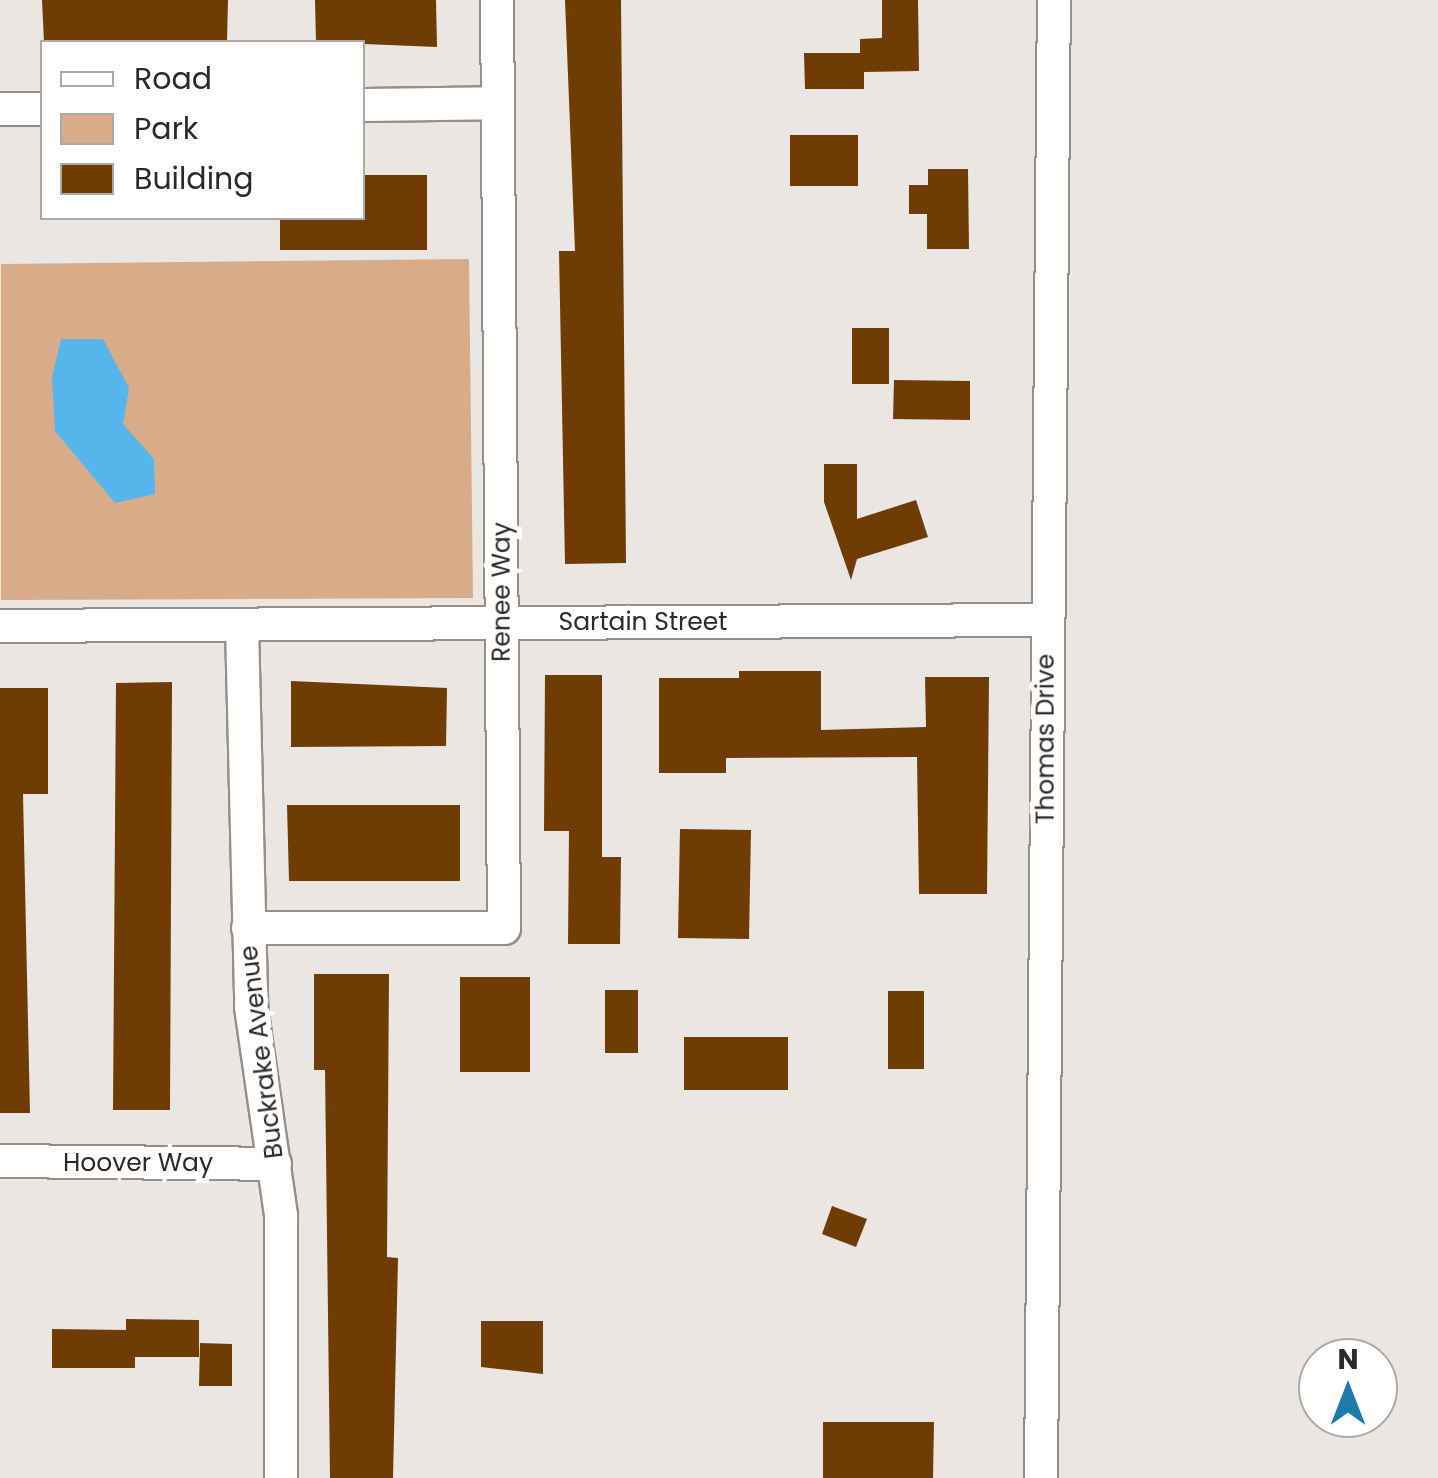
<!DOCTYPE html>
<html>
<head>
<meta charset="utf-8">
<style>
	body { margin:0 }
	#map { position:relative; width:1438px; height:1478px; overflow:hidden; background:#e9e6e4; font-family:Poppins,sans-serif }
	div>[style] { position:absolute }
	.green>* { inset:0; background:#d8ac88 }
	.water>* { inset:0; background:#54b6ea }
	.building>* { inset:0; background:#6f3c03 }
	.roads { filter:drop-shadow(2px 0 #928f8d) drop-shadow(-2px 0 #928f8d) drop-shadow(0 2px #928f8d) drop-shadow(0 -2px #928f8d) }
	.street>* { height:32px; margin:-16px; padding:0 16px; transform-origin:16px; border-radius:16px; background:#fff }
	span { translate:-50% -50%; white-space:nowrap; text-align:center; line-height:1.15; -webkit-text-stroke:10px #fff; paint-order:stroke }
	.street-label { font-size:25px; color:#2b2a29 }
	.legend { position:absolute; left:40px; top:40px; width:325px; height:180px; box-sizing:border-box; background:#fff; border:2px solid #aaaaa9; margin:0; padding:12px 18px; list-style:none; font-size:30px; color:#2b2a29 }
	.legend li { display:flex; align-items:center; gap:20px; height:50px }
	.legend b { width:50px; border:2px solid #aaaaa9 }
	.north { position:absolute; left:1298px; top:1338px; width:100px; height:100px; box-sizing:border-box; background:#fff; border:2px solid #aaaaa9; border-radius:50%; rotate:0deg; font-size:28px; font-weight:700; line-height:40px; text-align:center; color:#2b2a29 }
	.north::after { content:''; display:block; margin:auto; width:35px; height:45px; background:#1c7ba8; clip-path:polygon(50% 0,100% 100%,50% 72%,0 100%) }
</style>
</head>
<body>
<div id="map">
	<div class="green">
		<i style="clip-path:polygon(469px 259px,473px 598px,1px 600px,1px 264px)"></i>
	</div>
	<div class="water">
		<i style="clip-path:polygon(61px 339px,103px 339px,129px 388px,123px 424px,154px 459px,155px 494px,115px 503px,55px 431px,52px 378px)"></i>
	</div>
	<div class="building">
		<i style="clip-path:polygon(42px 0,228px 0,227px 42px,44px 42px)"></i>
		<i style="clip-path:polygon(315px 0,436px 0,437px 47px,316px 42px)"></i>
		<i style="clip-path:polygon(565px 0,621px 0,626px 563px,565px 564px,559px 251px,575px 251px)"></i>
		<i style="clip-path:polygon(882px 0,918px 0,919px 71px,864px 72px,864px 89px,805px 89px,804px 53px,860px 53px,860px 39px,882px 38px)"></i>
		<i style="clip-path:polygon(790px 135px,858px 135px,858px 186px,790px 186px)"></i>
		<i style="clip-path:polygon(928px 169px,968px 169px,969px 249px,927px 249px,927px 214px,909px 214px,909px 185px,928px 185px)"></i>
		<i style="clip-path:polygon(362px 175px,427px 175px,427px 250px,280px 250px,280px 218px,362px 218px)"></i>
		<i style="clip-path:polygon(852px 328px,889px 328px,889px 384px,852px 384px)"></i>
		<i style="clip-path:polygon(894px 380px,970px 381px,970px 420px,893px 419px)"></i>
		<i style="clip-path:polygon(824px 464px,857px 464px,857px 519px,916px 500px,928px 537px,857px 559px,851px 580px,824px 502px)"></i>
		<i style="clip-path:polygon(739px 671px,821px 671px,821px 730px,926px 727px,925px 677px,989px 677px,987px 894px,919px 894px,917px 757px,726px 758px,726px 773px,659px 773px,659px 678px,739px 678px)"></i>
		<i style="clip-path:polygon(545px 675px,602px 675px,602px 857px,621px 857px,620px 944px,568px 944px,569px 831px,544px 831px)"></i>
		<i style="clip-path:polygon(291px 681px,447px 688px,446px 746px,291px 747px)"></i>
		<i style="clip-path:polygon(172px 682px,170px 1110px,113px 1110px,116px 683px)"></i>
		<i style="clip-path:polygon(0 688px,48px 688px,48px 794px,23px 794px,30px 1113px,0 1113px)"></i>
		<i style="clip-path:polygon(287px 805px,460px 805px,460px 881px,289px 881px)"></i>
		<i style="clip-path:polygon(680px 829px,751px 830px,749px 939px,678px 938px)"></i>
		<i style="clip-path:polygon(314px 974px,389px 974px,387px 1257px,398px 1258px,393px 1478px,330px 1478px,325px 1070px,314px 1070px)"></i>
		<i style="clip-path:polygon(460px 977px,530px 977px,530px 1072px,460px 1072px)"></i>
		<i style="clip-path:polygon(605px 990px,638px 990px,638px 1053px,605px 1053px)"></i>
		<i style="clip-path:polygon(888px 991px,924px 991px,924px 1069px,888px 1069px)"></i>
		<i style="clip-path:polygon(684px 1037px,788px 1037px,788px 1090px,684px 1090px)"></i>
		<i style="clip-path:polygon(832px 1206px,867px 1219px,856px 1247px,822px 1234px)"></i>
		<i style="clip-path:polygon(126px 1319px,199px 1320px,199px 1357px,135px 1357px,135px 1368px,52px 1368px,52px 1329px,126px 1330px)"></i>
		<i style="clip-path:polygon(481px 1321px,543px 1321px,543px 1374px,481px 1367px)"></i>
		<i style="clip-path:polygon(200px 1343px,232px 1344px,232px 1386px,199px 1386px)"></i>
		<i style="clip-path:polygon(823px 1422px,934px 1422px,933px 1478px,823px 1478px)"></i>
	</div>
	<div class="roads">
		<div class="street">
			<i style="left:362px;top:105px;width:135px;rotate:-0.8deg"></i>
			<i style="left:0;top:109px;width:42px"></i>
			<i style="left:0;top:626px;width:1047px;rotate:-0.33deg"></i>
			<i style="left:242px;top:626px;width:381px;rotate:88.6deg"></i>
			<i style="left:251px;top:1007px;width:211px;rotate:81.8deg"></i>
			<i style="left:281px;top:1216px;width:262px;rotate:90deg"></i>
			<i style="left:248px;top:928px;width:256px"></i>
			<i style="left:504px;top:928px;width:928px;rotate:-90.43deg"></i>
			<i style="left:0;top:1161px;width:275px;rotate:0.6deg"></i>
			<i style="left:1041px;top:1478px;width:1478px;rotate:-89.5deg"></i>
		</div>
	</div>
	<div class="street-label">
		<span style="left:502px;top:592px;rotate:-90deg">Renee Way</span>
		<span style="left:643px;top:622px">Sartain Street</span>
		<span style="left:1046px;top:739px;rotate:-90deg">Thomas Drive</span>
		<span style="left:262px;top:1052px;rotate:-97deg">Buckrake Avenue</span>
		<span style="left:138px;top:1163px">Hoover Way</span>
	</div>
	<ul class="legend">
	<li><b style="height:12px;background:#fff"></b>Road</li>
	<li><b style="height:28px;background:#d8ac88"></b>Park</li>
	<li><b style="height:28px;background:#6f3c03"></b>Building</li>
	</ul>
	<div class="north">N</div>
</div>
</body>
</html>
